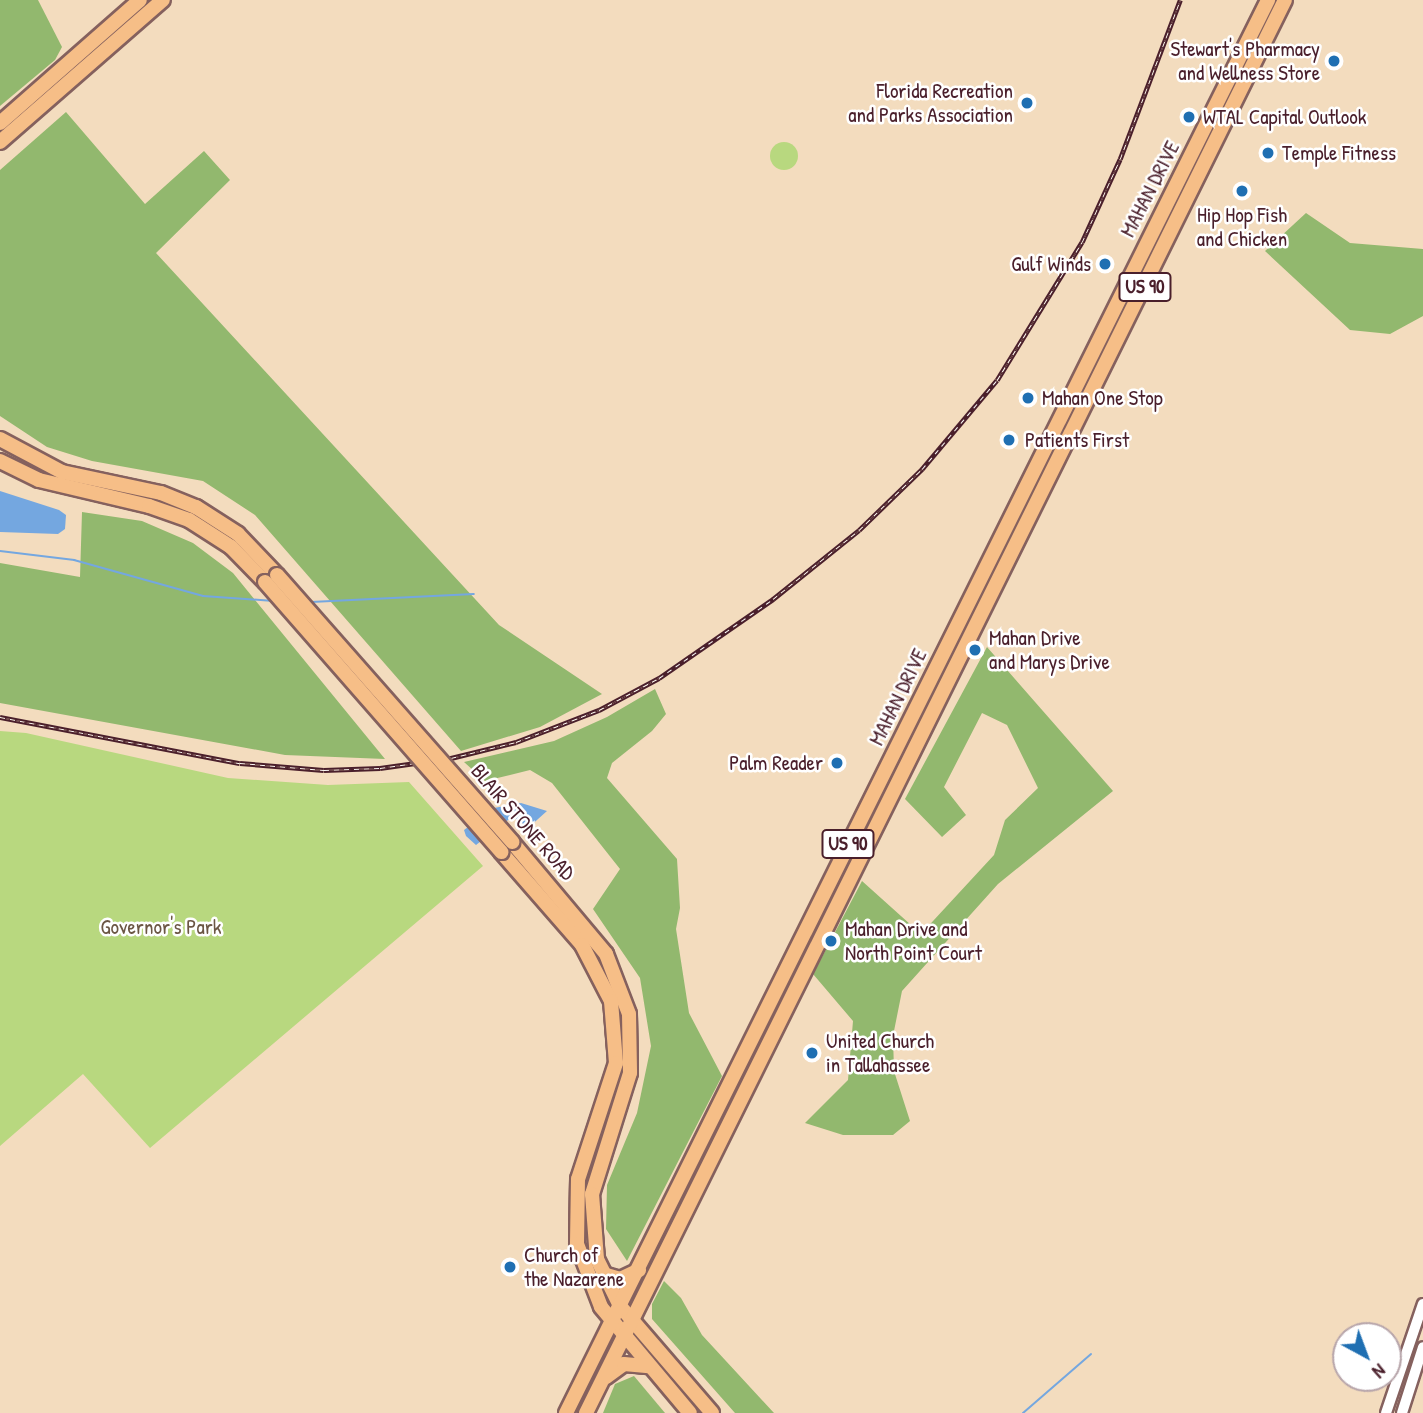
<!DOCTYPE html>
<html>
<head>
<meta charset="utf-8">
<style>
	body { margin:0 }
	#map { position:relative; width:1423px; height:1413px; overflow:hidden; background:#f3dcbe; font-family:"Patrick Hand",sans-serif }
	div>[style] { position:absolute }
	.green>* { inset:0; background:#b8d87f }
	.round { border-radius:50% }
	.forest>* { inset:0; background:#92b86e }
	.water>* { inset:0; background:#74a7e0 }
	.stream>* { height:2px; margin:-1px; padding:0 1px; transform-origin:1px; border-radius:1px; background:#74a7e0 }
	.roads { filter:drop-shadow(2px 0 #85615e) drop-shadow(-2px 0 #85615e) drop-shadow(0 2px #85615e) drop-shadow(0 -2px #85615e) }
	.minor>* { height:10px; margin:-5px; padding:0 5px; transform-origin:5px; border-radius:5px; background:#fff }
	.major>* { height:14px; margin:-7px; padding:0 7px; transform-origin:7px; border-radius:7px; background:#f6be87 }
	.rail>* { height:4.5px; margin-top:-2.25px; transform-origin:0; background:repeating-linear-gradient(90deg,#fff 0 5px,#4a1f2b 0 10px); box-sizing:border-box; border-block:2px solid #4a1f2b }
	.bridges { filter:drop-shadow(2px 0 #85615e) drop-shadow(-2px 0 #85615e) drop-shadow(0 2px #85615e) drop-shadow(0 -2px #85615e) }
	.major-bridge>* { height:14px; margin:-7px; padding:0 7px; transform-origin:7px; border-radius:7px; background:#f6be87 }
	.dots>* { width:19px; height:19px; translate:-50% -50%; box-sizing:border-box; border:4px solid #fff; border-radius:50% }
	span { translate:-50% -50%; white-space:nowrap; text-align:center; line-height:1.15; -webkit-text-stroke:5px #fff; paint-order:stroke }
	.shield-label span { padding:2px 5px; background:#fff; border:2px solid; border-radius:5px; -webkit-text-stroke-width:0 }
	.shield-label { font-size:19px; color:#4a1f2b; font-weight:700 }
	.poi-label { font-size:21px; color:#4a1f2b }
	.right { translate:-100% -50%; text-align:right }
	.left { translate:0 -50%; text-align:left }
	.street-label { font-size:21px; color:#4a1f2b }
	.park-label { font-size:21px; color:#6b5644 }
	.north { position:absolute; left:1332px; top:1322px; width:70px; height:70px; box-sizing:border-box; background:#fff; border:2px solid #b7a5aa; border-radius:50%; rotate:139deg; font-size:19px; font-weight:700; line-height:28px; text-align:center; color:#4a1f2b }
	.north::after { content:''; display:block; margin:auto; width:24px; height:32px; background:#1f6fb2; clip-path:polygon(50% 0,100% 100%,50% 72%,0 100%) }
</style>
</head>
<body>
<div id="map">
	<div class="green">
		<i class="round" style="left:770px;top:142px;width:28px;height:28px"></i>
		<i style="clip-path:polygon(0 731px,26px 733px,228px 778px,328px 785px,409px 782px,483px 866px,150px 1148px,83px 1074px,0 1146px)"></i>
	</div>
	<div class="forest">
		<i style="clip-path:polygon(0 0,38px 0,62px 47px,55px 60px,0 106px)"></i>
		<i style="clip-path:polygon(66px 112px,145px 204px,204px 151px,230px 180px,156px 253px,499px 625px,602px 694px,540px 727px,461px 751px,255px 515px,203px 481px,92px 461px,47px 447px,0 416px,0 170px)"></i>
		<i style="clip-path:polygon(1306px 213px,1350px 243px,1423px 249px,1423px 316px,1390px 334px,1350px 330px,1265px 251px)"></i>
		<i style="clip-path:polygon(82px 512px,142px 521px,193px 543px,233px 573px,385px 759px,285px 755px,0 703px,0 563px,80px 577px)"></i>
		<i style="clip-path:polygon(987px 647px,1113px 791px,998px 884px,902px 991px,893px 1036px,894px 1071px,910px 1121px,893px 1135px,843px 1135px,805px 1123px,848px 1080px,853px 1021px,813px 974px,862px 881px,921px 934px,994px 855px,1005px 820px,1038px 788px,1007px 725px,982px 713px,944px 787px,966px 815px,942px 837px,905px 799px)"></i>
		<i style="clip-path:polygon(655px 689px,666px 714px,652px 731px,612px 763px,607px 778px,677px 859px,680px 908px,676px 929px,689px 1013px,722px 1076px,627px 1261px,606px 1229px,607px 1185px,637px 1113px,651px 1046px,640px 978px,593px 909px,620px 869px,552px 783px,530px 770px,485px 781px,464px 762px,554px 741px,607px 717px)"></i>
		<i style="clip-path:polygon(664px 1281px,681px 1298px,702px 1335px,774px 1413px,735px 1413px,652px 1319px,652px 1304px)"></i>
		<i style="clip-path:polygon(634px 1376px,665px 1413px,603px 1413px,615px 1384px)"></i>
	</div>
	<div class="water">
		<i style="clip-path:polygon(0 491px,59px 510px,66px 515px,65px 529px,58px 534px,0 532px)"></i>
		<i style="clip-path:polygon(521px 803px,547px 811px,528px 828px,517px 819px,508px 820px,476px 845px,466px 836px,464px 830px,494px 808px)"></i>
	</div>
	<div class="stream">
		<i style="left:0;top:551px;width:75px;rotate:6.9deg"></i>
		<i style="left:74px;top:560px;width:134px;rotate:15.6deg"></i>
		<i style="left:203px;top:596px;width:71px;rotate:4deg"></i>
		<i style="left:311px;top:602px;width:163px;rotate:-2.8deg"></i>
		<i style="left:1023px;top:1413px;width:90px;rotate:-40.9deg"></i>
	</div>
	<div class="roads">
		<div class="minor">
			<i style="left:1386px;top:1413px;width:115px;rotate:-71.3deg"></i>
			<i style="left:1402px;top:1413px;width:69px;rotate:-72.3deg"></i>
		</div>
		<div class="major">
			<i style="left:0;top:123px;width:186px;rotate:-41.3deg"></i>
			<i style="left:0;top:142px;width:216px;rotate:-41.1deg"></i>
			<i style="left:0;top:439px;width:70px;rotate:28deg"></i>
			<i style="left:62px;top:472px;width:101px;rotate:12deg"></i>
			<i style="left:161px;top:493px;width:38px;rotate:22deg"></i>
			<i style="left:196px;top:507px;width:50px;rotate:32.7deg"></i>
			<i style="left:238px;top:534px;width:57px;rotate:46.4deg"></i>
			<i style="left:0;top:461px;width:43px;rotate:26deg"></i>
			<i style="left:39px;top:480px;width:113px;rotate:13.3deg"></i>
			<i style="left:149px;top:506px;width:42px;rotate:19.3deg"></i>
			<i style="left:189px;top:520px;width:50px;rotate:32.7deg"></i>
			<i style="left:231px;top:547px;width:49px;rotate:45.8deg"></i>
			<i style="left:512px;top:842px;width:146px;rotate:50deg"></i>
			<i style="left:606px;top:954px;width:64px;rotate:69deg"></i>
			<i style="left:629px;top:1014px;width:59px;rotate:89deg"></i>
			<i style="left:630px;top:1073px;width:127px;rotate:107.4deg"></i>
			<i style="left:592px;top:1194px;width:65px;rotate:85.6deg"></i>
			<i style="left:597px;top:1259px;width:52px;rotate:63.9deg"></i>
			<i style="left:620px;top:1306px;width:141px;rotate:49.3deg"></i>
			<i style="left:501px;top:852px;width:123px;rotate:48.9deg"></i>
			<i style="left:582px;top:945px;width:63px;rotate:62.6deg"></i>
			<i style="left:611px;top:1001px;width:62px;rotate:85.4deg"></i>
			<i style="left:616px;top:1063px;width:122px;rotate:108.1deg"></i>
			<i style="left:578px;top:1179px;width:65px;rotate:90.9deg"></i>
			<i style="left:577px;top:1244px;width:67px;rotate:69.1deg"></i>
			<i style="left:601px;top:1307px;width:138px;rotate:50deg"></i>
			<i style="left:603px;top:1274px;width:18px;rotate:16deg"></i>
			<i style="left:620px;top:1279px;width:21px;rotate:-25deg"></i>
			<i style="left:606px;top:1377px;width:22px;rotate:-36deg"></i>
			<i style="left:624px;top:1364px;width:25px;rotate:5deg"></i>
			<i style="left:566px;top:1413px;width:1578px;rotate:-63.58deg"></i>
			<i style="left:586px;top:1413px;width:1576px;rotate:-63.68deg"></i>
		</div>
	</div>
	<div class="rail">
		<i style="left:0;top:717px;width:244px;rotate:10.9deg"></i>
		<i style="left:240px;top:763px;width:84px;rotate:4.8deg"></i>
		<i style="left:324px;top:770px;width:56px;rotate:-2deg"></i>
		<i style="left:380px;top:768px;width:72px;rotate:-8deg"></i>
		<i style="left:451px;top:758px;width:67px;rotate:-13.8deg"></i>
		<i style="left:516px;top:742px;width:89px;rotate:-21.1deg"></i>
		<i style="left:599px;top:710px;width:68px;rotate:-28.1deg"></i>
		<i style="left:659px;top:678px;width:139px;rotate:-34.7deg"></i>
		<i style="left:773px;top:599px;width:110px;rotate:-38.7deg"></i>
		<i style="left:859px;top:530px;width:88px;rotate:-44.1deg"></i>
		<i style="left:922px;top:469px;width:116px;rotate:-49.9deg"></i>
		<i style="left:997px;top:380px;width:162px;rotate:-58.4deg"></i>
		<i style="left:1082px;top:242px;width:91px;rotate:-65.4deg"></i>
		<i style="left:1120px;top:159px;width:170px;rotate:-69.3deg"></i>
	</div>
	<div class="bridges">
		<div class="major-bridge">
			<i style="left:277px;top:575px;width:356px;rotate:48.6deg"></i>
			<i style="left:265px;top:582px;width:359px;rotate:48.8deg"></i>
		</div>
	</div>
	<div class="dots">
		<i style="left:1334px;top:61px;background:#1f6fb2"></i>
		<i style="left:1027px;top:103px;background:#1f6fb2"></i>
		<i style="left:1189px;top:117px;background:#1f6fb2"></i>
		<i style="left:1268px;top:153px;background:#1f6fb2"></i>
		<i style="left:1242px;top:191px;background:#1f6fb2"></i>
		<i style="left:1105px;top:264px;background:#1f6fb2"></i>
		<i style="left:1028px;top:398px;background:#1f6fb2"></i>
		<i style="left:1009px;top:440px;background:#1f6fb2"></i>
		<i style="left:975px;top:650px;background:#1f6fb2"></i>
		<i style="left:837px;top:763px;background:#1f6fb2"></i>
		<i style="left:831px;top:941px;background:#1f6fb2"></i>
		<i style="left:812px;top:1053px;background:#1f6fb2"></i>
		<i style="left:510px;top:1267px;background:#1f6fb2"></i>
	</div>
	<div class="shield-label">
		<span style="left:1145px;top:287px">US 90</span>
		<span style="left:848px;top:844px">US 90</span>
	</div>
	<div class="poi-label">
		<span class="right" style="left:1320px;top:61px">Stewart's Pharmacy<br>and Wellness Store</span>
		<span class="right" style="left:1013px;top:103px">Florida Recreation<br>and Parks Association</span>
		<span class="left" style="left:1203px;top:117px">WTAL Capital Outlook</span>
		<span class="left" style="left:1282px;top:153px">Temple Fitness</span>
		<span style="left:1242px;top:227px">Hip Hop Fish<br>and Chicken</span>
		<span class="right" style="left:1091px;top:264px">Gulf Winds</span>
		<span class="left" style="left:1042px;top:398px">Mahan One Stop</span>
		<span class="left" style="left:1025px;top:440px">Patients First</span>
		<span class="left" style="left:989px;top:650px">Mahan Drive<br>and Marys Drive</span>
		<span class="right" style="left:823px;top:763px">Palm Reader</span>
		<span class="left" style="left:845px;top:941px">Mahan Drive and<br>North Point Court</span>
		<span class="left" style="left:826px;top:1053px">United Church<br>in Tallahassee</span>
		<span class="left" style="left:524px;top:1267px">Church of<br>the Nazarene</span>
	</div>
	<div class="street-label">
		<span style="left:1150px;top:189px;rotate:-63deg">MAHAN DRIVE</span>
		<span style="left:898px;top:697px;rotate:-64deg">MAHAN DRIVE</span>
		<span style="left:523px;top:822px;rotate:49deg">BLAIR STONE ROAD</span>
	</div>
	<div class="park-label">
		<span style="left:161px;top:927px">Governor's Park</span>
	</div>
	<div class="north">N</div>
</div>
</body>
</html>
